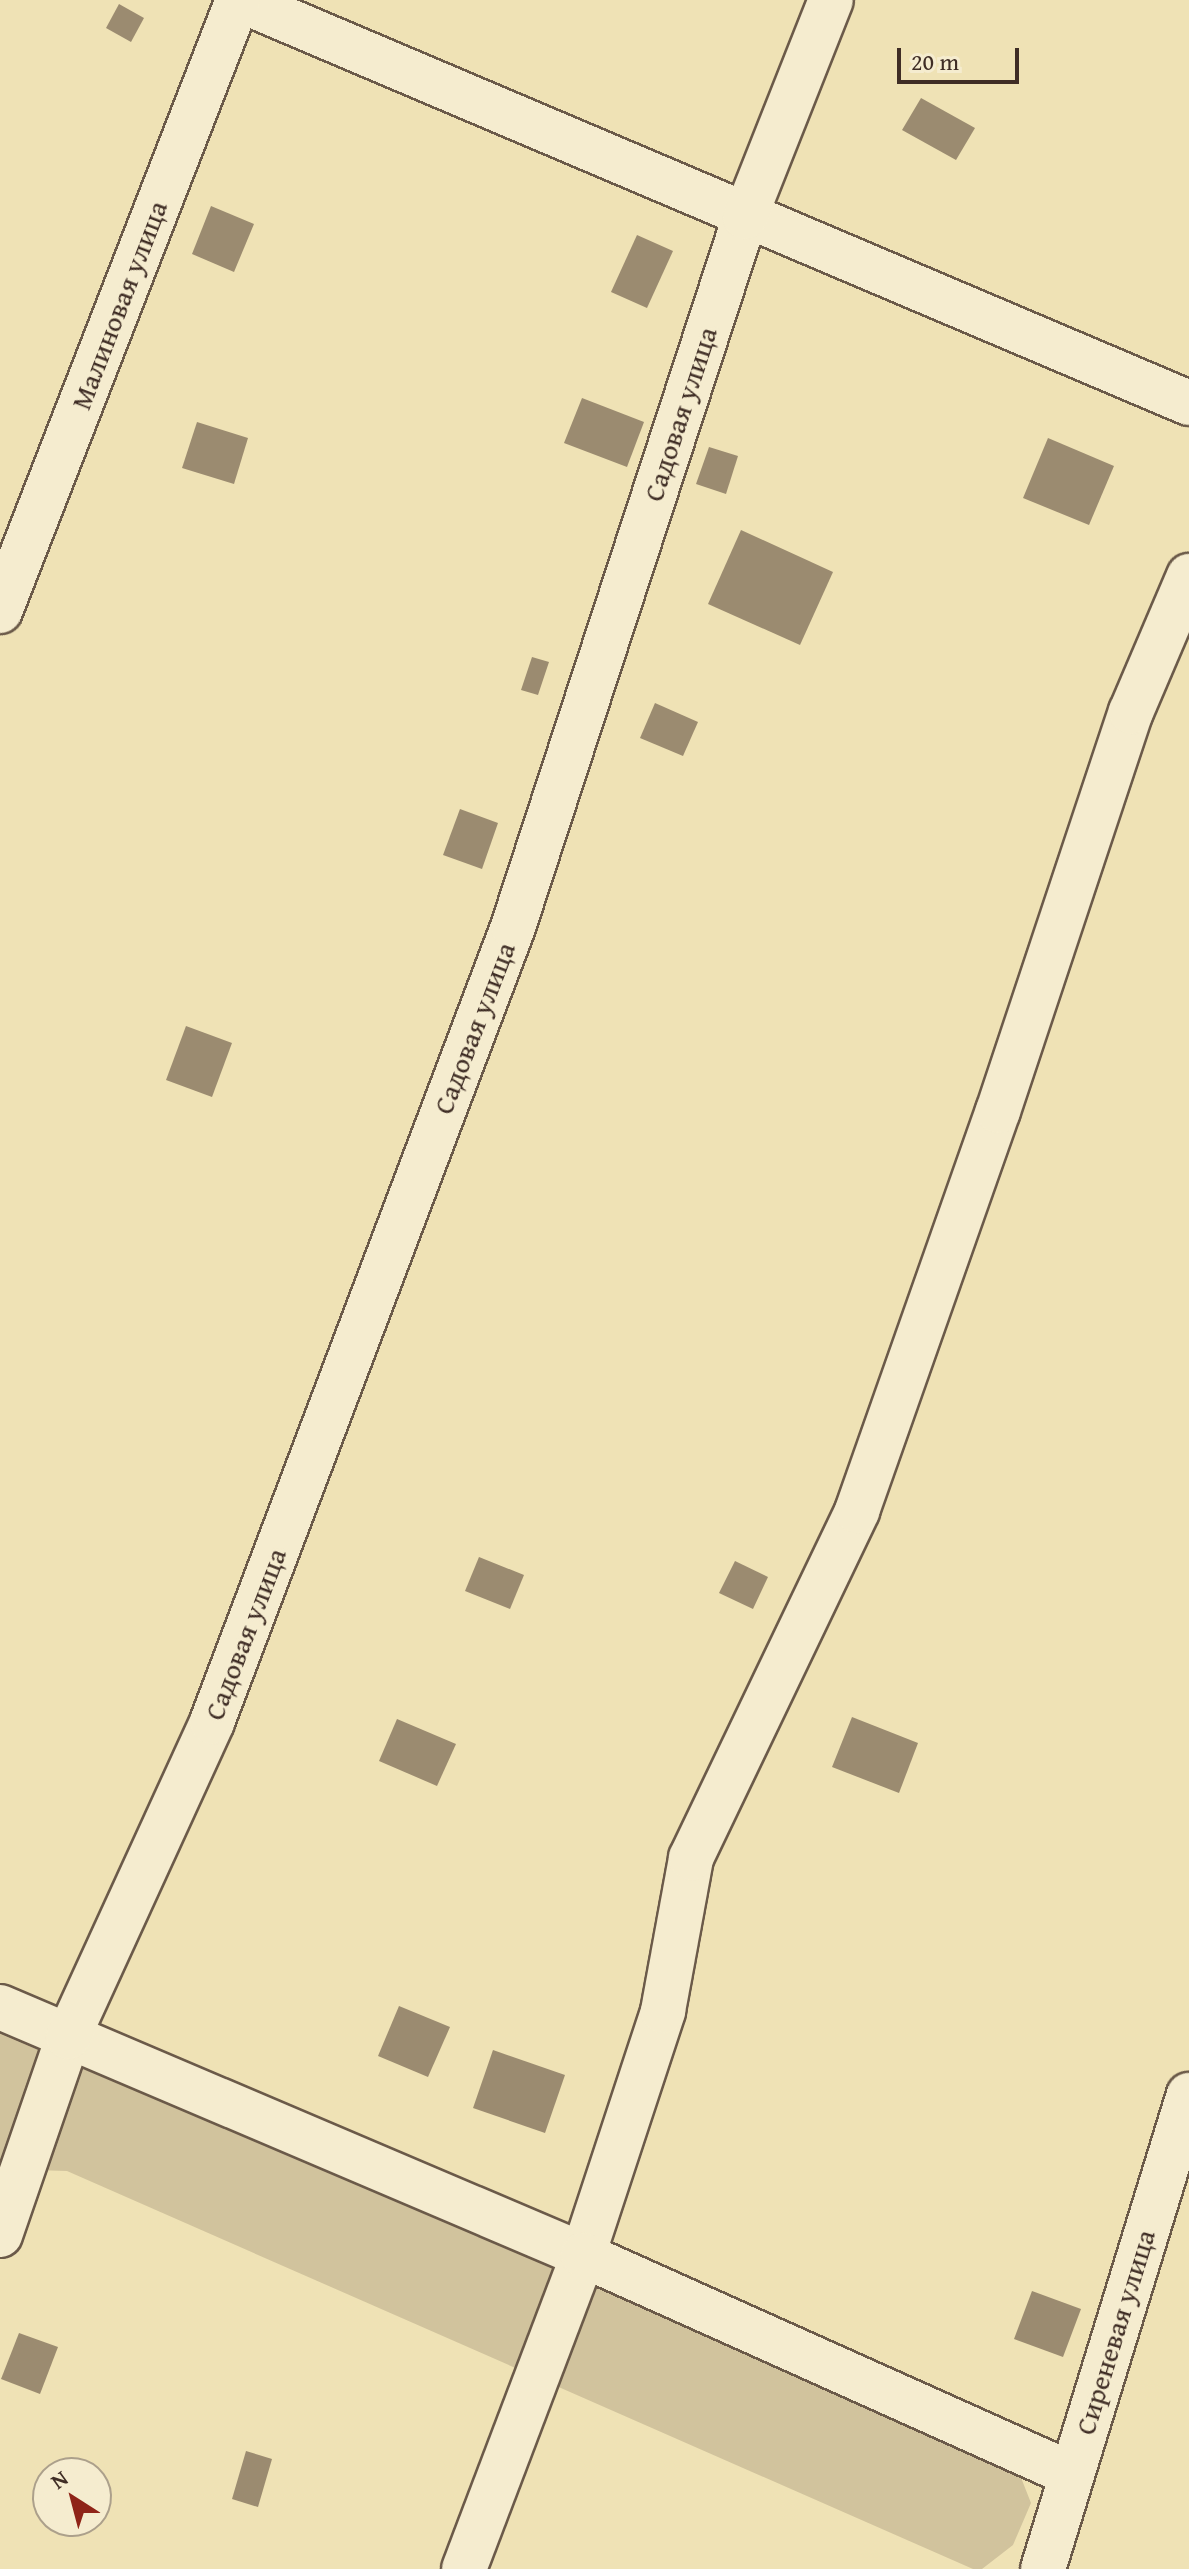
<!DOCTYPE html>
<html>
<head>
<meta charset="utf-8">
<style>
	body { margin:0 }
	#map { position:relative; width:1189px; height:2569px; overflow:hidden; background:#efe2b5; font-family:"Gentium Book Plus",serif }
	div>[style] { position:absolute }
	.green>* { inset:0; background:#d1c39d }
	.building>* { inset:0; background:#9b8b70 }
	.roads { filter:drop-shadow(2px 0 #6b5a49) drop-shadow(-2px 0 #6b5a49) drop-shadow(0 2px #6b5a49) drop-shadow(0 -2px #6b5a49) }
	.minor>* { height:44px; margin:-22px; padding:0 22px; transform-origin:22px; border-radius:22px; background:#f5eccf }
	span { translate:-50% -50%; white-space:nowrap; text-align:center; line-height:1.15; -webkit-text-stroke:6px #f5eccf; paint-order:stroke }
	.street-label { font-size:28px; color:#3f2d25 }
	.north { position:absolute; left:32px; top:2457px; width:80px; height:80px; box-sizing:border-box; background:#f5eccf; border:2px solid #aca08b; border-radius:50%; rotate:324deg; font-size:22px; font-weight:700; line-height:32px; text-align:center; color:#3f2d25 }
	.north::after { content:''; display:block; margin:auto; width:28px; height:36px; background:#8f2418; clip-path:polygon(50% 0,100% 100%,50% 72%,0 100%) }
	.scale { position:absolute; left:897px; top:48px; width:122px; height:36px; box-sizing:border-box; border:4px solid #3f2d25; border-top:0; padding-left:10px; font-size:24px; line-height:28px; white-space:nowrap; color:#3f2d25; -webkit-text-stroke:6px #f5eccf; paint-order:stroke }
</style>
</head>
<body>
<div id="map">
	<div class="green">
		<i style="clip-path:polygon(0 2034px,983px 2444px,1018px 2470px,1031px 2503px,1013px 2545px,982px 2569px,973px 2569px,67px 2171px,0 2169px)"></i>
	</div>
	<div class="building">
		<i style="clip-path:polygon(119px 4px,144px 18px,131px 42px,106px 28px)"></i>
		<i style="clip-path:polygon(921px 98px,975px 128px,956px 160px,902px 130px)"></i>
		<i style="clip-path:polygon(211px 206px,254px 224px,234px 272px,192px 254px)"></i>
		<i style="clip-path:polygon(637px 235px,673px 251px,647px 308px,611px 292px)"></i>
		<i style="clip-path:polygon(582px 398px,644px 422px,627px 467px,564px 443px)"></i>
		<i style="clip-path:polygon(197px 422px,248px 438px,234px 484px,182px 468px)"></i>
		<i style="clip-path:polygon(1048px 438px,1114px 466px,1089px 525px,1023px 498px)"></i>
		<i style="clip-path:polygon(709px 447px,738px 456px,726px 494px,696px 484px)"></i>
		<i style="clip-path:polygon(741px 530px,833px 572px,800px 645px,708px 604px)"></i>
		<i style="clip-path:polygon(532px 657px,549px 662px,538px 695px,521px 690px)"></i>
		<i style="clip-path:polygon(655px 703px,698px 722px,683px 756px,640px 738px)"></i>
		<i style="clip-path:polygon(460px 809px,498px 823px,482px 869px,443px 855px)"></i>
		<i style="clip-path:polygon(186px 1026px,232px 1043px,212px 1097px,166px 1080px)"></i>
		<i style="clip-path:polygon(479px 1557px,524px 1575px,510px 1609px,465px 1591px)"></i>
		<i style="clip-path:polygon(735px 1561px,768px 1577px,753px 1609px,719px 1593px)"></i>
		<i style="clip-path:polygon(852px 1717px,918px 1743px,899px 1793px,832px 1767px)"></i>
		<i style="clip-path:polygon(397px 1719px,456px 1744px,437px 1786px,379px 1761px)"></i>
		<i style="clip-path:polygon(399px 2006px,450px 2027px,428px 2077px,378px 2056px)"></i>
		<i style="clip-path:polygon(493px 2050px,565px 2075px,545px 2133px,473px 2108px)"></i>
		<i style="clip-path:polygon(1032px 2291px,1081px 2309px,1063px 2357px,1014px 2339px)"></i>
		<i style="clip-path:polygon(19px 2333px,58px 2347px,40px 2394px,1px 2379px)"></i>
		<i style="clip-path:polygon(246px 2451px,272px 2459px,258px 2507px,232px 2499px)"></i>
	</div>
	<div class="roads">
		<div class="minor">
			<i style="left:240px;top:0;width:1031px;rotate:23.01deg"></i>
			<i style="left:0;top:611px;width:656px;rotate:-68.72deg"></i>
			<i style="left:0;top:2007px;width:634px;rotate:23.04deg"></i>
			<i style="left:583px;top:2255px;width:257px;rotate:-71.8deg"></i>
			<i style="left:663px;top:2011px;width:156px;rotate:-79.6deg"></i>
			<i style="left:691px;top:1858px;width:385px;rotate:-64.4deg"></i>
			<i style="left:857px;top:1511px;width:424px;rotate:-70.6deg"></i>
			<i style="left:998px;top:1111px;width:421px;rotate:-71.6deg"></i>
			<i style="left:1131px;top:712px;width:148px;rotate:-66.9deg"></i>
			<i style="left:0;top:2235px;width:209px;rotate:-71deg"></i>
			<i style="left:68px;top:2037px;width:346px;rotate:-65.4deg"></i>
			<i style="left:212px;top:1722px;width:850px;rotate:-69.26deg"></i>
			<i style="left:513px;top:927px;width:747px;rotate:-71.9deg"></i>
			<i style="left:745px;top:217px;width:233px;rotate:-68.4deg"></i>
			<i style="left:464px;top:2569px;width:336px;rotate:-69.2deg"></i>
			<i style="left:583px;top:2255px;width:535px;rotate:24.17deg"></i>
			<i style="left:1043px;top:2569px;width:496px;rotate:-72.9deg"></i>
		</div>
	</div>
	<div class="street-label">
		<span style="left:119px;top:305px;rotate:-69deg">Малиновая улица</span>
		<span style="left:680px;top:414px;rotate:-72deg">Садовая улица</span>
		<span style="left:474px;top:1028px;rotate:-69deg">Садовая улица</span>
		<span style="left:245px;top:1634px;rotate:-69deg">Садовая улица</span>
		<span style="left:1115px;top:2332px;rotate:-73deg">Сиреневая улица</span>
	</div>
	<div class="north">N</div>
	<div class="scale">20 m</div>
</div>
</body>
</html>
